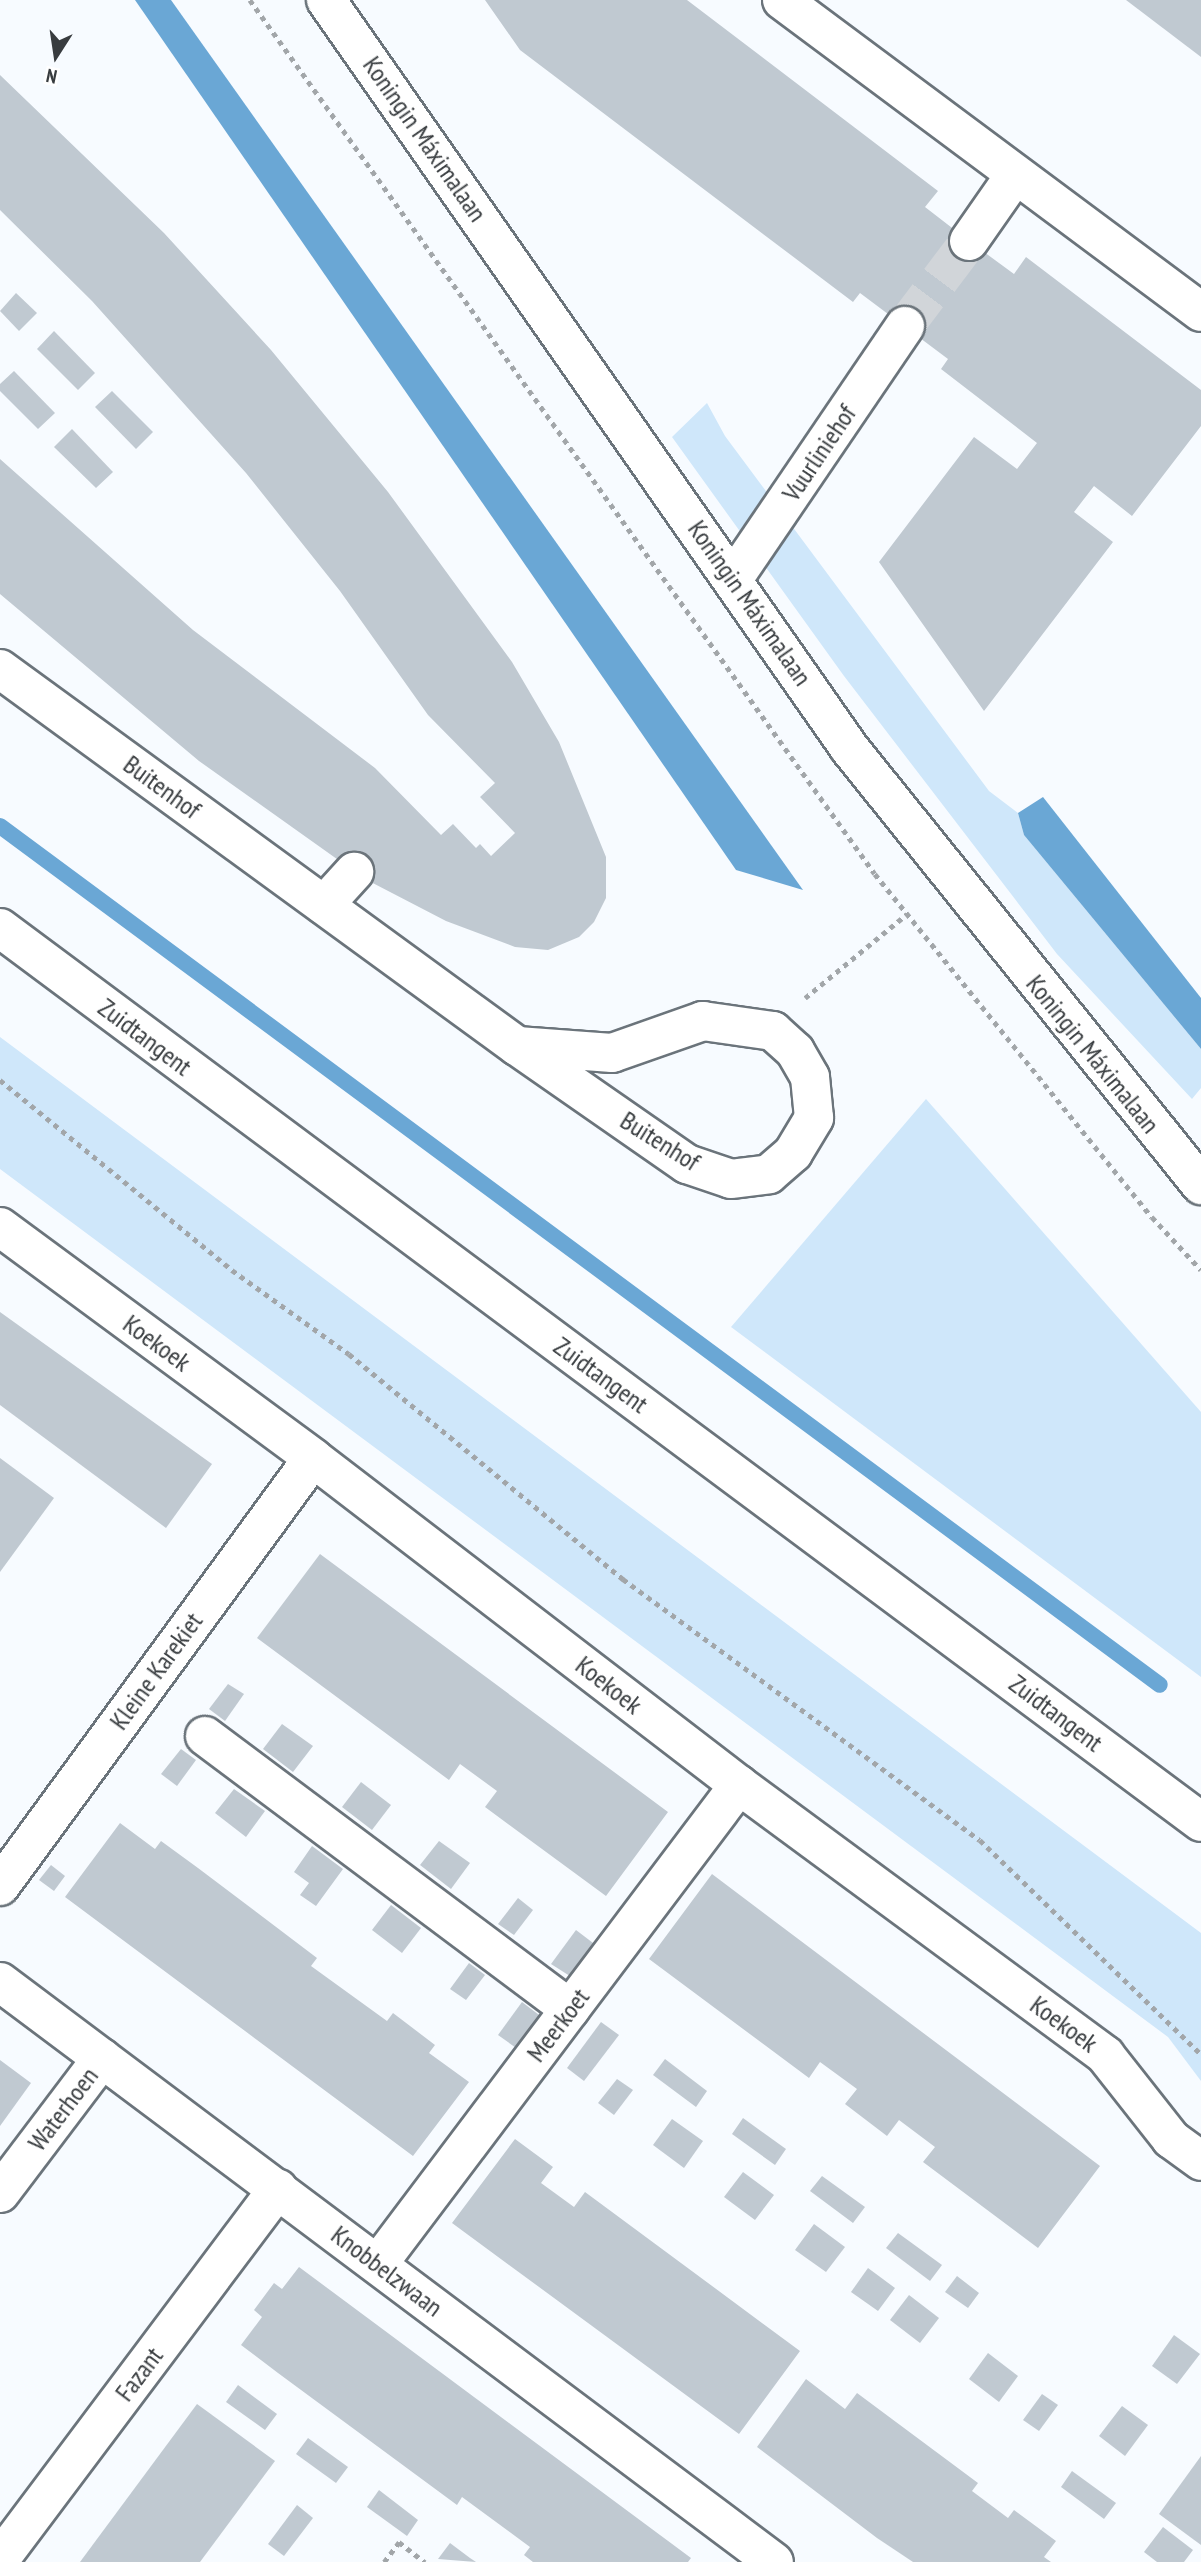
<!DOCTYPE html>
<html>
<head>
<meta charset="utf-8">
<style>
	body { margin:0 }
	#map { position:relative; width:1201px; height:2562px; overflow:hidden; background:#f7fbff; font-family:"PT Sans Narrow",sans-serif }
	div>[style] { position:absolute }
	.green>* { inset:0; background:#cfe7fa }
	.water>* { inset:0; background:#6aa7d5 }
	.stream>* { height:16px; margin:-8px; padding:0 8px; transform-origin:8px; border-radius:8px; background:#6aa7d5 }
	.building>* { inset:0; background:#c0c9d1 }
	.minor-tunnel>* { height:38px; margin-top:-19px; transform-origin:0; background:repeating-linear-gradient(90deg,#d1d5d9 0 38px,transparent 0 57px) }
	.path>* { height:4.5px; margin-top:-2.25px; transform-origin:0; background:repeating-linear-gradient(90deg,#a2a6a9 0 5px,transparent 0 10px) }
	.roads { filter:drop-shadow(2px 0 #6b747b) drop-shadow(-2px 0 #6b747b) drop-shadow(0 2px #6b747b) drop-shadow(0 -2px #6b747b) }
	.minor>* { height:38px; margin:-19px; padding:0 19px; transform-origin:19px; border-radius:19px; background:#fff }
	.major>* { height:38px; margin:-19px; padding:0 19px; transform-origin:19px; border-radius:19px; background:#fff }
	span { translate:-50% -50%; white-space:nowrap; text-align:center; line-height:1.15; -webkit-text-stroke:6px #fff; paint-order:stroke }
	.street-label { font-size:26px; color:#383c3f }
	.north { position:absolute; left:21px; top:21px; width:70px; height:70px; -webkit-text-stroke:5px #fff; paint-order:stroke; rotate:192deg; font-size:19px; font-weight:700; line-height:28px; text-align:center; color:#383c3f }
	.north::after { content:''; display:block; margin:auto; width:24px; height:32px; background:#383c3f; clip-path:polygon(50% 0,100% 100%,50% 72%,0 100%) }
</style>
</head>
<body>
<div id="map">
	<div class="green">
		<i style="clip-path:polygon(707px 403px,725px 436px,989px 791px,1018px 813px,1024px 835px,1201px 1049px,1201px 1088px,1192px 1099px,1057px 954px,844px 676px,672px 437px)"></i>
		<i style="clip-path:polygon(0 1037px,1201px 1933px,1201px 2081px,1168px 2037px,0 1169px)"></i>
		<i style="clip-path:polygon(926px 1099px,1201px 1412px,1201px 1677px,731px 1327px)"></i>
	</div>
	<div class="water">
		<i style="clip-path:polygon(135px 0,171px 0,803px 890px,736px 870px)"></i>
		<i style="clip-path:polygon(1043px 797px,1201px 998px,1201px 1049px,1024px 835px,1018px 813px)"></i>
	</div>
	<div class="stream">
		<i style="left:0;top:826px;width:1443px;rotate:36.52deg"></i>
	</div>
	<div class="building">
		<i style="clip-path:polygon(485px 0,687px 0,938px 191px,925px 207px,969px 241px,1014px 274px,1026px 257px,1201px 390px,1201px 426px,1132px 516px,1094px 486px,1074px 512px,1113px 542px,984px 711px,879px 562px,974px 437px,1017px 469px,1037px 443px,941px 369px,948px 359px,860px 293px,853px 302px,520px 50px)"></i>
		<i style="clip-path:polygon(1126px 0,1201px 0,1201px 57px)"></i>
		<i style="clip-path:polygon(0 75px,164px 233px,271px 350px,388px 492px,512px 662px,559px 742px,606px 857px,606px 898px,594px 922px,579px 937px,548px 950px,515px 947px,446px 921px,365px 879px,199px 761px,0 594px,0 459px,193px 630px,375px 768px,441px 835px,453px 824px,476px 848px,480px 844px,491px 856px,515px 833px,480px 797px,495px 783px,428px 715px,340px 591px,246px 473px,92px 301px,0 210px)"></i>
		<i style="clip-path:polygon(16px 293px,37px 313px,19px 331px,0 311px)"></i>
		<i style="clip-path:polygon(54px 331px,95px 373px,78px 390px,37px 349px)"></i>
		<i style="clip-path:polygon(14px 371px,55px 413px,38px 429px,0 391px,0 384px)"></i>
		<i style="clip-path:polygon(112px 391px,153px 432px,136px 449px,95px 407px)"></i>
		<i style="clip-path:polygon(72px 429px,113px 472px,96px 488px,54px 447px)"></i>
		<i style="clip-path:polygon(0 1312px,212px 1464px,166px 1528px,0 1405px)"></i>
		<i style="clip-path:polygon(0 1458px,54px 1498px,0 1572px)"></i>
		<i style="clip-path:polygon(320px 1554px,668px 1812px,606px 1896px,485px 1807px,497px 1791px,460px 1764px,449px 1780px,257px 1638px)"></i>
		<i style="clip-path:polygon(228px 1684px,244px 1694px,225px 1721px,209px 1709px)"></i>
		<i style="clip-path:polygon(282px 1724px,313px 1746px,293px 1772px,263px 1749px)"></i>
		<i style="clip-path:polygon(181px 1749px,196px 1760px,177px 1786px,161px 1774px)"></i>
		<i style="clip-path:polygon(361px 1782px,391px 1805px,372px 1830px,342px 1807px)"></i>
		<i style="clip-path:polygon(234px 1789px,265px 1811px,246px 1837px,215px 1813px)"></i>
		<i style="clip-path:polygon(120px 1823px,155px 1849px,161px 1841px,198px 1868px,317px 1958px,311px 1966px,387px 2021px,393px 2013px,435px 2045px,429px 2053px,469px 2082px,413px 2156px,65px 1897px)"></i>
		<i style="clip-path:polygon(439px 1841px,470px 1863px,451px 1889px,420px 1865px)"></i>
		<i style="clip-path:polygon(312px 1846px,343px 1869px,316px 1906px,300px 1895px,309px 1883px,294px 1872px)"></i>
		<i style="clip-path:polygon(51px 1865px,65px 1876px,54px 1891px,39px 1880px)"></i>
		<i style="clip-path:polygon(712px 1874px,1100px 2166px,1038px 2248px,923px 2162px,935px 2147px,899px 2120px,887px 2136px,845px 2104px,857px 2089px,820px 2062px,809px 2078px,649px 1959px)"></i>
		<i style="clip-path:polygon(518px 1898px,533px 1910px,514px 1935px,498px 1924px)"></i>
		<i style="clip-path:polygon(391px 1905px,421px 1928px,402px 1953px,372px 1930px)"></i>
		<i style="clip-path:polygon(576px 1930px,597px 1946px,573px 1978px,551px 1964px)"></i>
		<i style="clip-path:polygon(469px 1963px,485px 1975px,466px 2000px,450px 1989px)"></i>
		<i style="clip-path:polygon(522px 2002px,543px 2018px,519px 2050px,498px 2035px)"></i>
		<i style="clip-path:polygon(601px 2022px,619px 2035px,584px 2081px,567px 2068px)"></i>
		<i style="clip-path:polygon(665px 2059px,707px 2091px,696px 2107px,653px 2075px)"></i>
		<i style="clip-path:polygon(0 2060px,31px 2083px,0 2126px)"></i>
		<i style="clip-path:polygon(617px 2079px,633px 2090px,614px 2115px,598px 2103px)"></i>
		<i style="clip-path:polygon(743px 2118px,786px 2149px,775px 2165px,732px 2134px)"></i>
		<i style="clip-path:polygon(672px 2119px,703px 2141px,684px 2168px,653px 2145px)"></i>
		<i style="clip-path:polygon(515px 2139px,553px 2167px,541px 2183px,574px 2207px,585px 2192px,800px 2351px,739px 2434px,452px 2223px)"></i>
		<i style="clip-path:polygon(743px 2172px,774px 2195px,755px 2220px,724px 2197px)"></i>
		<i style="clip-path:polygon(822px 2176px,865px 2207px,853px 2223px,810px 2191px)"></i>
		<i style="clip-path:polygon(814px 2224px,845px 2247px,826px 2272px,795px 2250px)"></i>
		<i style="clip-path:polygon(898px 2233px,942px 2265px,930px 2281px,886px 2248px)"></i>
		<i style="clip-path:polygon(299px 2267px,691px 2558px,688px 2562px,533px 2562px,524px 2555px,530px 2547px,462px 2497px,457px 2505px,278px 2373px,241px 2345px,262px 2317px,254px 2310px,274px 2283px,282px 2289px)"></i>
		<i style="clip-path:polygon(868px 2268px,895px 2288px,878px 2311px,851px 2292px)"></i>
		<i style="clip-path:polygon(957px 2276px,979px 2293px,968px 2308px,945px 2292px)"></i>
		<i style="clip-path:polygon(909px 2295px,939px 2318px,920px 2343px,890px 2320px)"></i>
		<i style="clip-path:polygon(1174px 2335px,1200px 2354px,1177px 2384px,1152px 2366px)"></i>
		<i style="clip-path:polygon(988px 2353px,1018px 2376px,999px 2402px,969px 2379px)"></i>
		<i style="clip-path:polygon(806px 2379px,845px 2409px,857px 2393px,978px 2483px,972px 2491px,1008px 2518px,1014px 2510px,1056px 2541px,1044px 2557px,1051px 2562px,913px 2562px,877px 2538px,757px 2447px)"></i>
		<i style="clip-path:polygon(238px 2385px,277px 2414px,265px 2430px,226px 2402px)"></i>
		<i style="clip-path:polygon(1042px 2394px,1058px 2405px,1039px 2431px,1023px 2420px)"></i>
		<i style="clip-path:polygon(197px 2404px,275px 2461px,200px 2562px,80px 2562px)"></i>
		<i style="clip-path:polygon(1122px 2406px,1148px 2425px,1125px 2456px,1099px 2436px)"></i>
		<i style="clip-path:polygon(308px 2438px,348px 2467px,336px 2483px,296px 2454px)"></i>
		<i style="clip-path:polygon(1201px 2456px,1201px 2545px,1159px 2514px)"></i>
		<i style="clip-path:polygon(1072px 2471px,1116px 2503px,1104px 2519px,1061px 2487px)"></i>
		<i style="clip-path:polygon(379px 2490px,418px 2520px,407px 2536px,367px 2507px)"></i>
		<i style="clip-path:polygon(297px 2505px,313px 2518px,284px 2556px,268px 2544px)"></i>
		<i style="clip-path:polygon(1163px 2527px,1193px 2550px,1184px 2562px,1157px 2562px,1144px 2552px)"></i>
		<i style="clip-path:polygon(450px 2543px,470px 2558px,476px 2562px,438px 2559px)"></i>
	</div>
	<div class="minor-tunnel">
		<i style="left:905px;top:326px;width:106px;rotate:-53deg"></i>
	</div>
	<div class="path">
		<i style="left:250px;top:0;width:1074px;rotate:54.43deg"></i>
		<i style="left:875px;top:874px;width:441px;rotate:51.1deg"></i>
		<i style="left:1152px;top:1217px;width:72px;rotate:47.2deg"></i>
		<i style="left:805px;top:998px;width:132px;rotate:-39.5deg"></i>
		<i style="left:0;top:1080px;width:300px;rotate:39.3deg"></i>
		<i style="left:232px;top:1270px;width:144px;rotate:35.7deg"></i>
		<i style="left:349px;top:1354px;width:355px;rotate:39.4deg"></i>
		<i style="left:623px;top:1579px;width:442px;rotate:36.2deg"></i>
		<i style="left:980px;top:1840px;width:308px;rotate:44.1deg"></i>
		<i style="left:384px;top:2562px;width:25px;rotate:-53deg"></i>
		<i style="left:399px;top:2542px;width:33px;rotate:38deg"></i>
	</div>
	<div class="roads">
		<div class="minor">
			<i style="left:782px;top:0;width:522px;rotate:36.67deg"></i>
			<i style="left:969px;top:241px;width:80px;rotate:-55.1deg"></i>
			<i style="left:733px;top:579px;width:306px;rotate:-55.8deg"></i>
			<i style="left:0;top:669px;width:640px;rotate:36.1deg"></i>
			<i style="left:517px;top:1046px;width:207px;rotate:34.8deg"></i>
			<i style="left:687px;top:1164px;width:46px;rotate:18.8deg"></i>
			<i style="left:731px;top:1179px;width:38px;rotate:-7deg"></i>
			<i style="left:769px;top:1174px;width:32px;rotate:-41deg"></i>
			<i style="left:793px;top:1153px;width:41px;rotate:-59deg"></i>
			<i style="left:814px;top:1118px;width:41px;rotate:-95.6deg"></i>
			<i style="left:810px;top:1077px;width:30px;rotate:-120deg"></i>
			<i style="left:795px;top:1051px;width:30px;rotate:-138deg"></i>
			<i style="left:773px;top:1031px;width:71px;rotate:-171.9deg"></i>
			<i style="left:703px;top:1021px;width:96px;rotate:160.6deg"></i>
			<i style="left:612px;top:1053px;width:95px;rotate:-175.8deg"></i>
			<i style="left:324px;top:905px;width:45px;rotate:-47.7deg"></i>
			<i style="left:0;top:928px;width:1497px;rotate:36.66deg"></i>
			<i style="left:0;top:1227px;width:389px;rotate:36.4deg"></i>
			<i style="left:313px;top:1458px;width:537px;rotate:37.51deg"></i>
			<i style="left:739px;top:1785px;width:455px;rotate:36.4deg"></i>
			<i style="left:1105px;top:2055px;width:107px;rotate:51.8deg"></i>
			<i style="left:1171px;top:2139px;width:37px;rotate:36deg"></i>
			<i style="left:205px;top:1736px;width:456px;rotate:36.8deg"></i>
			<i style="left:0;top:1886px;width:530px;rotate:-53.82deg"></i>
			<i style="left:0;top:1982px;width:967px;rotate:36.85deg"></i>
			<i style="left:0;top:2193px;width:169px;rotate:-52.9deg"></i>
			<i style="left:378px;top:2264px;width:600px;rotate:-53deg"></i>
			<i style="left:0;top:2559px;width:463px;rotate:-53.1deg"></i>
		</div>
		<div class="major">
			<i style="left:326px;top:0;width:914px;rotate:55.02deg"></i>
			<i style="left:850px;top:749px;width:560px;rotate:51.16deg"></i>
		</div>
	</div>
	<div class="street-label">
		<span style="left:425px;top:139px;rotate:55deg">Koningin Máximalaan</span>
		<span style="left:819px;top:453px;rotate:-56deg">Vuurliniehof</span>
		<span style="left:750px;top:603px;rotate:55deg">Koningin Máximalaan</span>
		<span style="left:162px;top:787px;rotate:36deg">Buitenhof</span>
		<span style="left:145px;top:1037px;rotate:37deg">Zuidtangent</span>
		<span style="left:1093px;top:1054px;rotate:51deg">Koningin Máximalaan</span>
		<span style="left:660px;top:1141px;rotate:32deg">Buitenhof</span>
		<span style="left:157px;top:1343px;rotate:36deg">Koekoek</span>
		<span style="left:601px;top:1375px;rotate:36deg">Zuidtangent</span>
		<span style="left:156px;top:1671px;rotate:-54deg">Kleine Karekiet</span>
		<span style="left:609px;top:1685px;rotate:38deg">Koekoek</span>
		<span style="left:1056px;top:1713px;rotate:37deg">Zuidtangent</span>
		<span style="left:1064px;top:2024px;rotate:36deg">Koekoek</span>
		<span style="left:558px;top:2025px;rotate:-53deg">Meerkoet</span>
		<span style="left:63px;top:2109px;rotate:-53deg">Waterhoen</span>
		<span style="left:387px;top:2271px;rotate:37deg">Knobbelzwaan</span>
		<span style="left:139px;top:2374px;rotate:-53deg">Fazant</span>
	</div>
	<div class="north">N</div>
</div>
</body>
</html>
